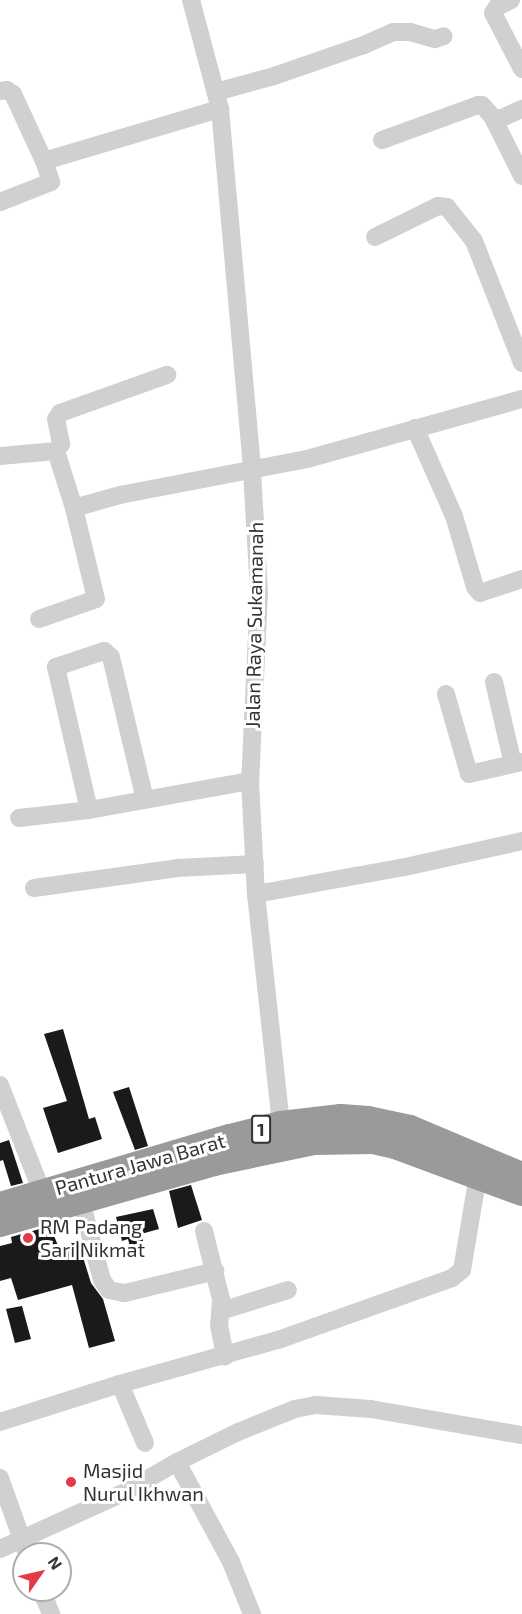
<!DOCTYPE html>
<html>
<head>
<meta charset="utf-8">
<style>
	body { margin:0 }
	#map { position:relative; width:522px; height:1614px; overflow:hidden; background:#fff; font-family:"Exo 2",sans-serif }
	div>[style] { position:absolute }
	.building>* { inset:0; background:#1a1a1a }
	.minor>* { height:18px; margin:-9px; padding:0 9px; transform-origin:9px; border-radius:9px; background:#d0d0d0 }
	.highway>* { height:26px; margin:-13px; padding:0 13px; transform-origin:13px; border-radius:13px; background:#9a9a9a }
	.dots>* { width:16px; height:16px; translate:-50% -50%; box-sizing:border-box; border:3px solid #fff; border-radius:50% }
	span { translate:-50% -50%; white-space:nowrap; text-align:center; line-height:1.15; -webkit-text-stroke:6px #fff; paint-order:stroke }
	.shield-label span { padding:2px 4px; background:#fff; border:2px solid; border-radius:4px; -webkit-text-stroke-width:0 }
	.shield-label { font-size:18px; color:#333; font-weight:700 }
	.street-label { font-size:20px; color:#333 }
	.poi-label { font-size:20px; color:#333 }
	.left { translate:0 -50%; text-align:left }
	.north { position:absolute; left:12px; top:1542px; width:60px; height:60px; box-sizing:border-box; background:#fff; border:2px solid #adadad; border-radius:50%; rotate:56deg; font-size:16px; font-weight:700; line-height:24px; text-align:center; color:#333 }
	.north::after { content:''; display:block; margin:auto; width:21px; height:27px; background:#e63946; clip-path:polygon(50% 0,100% 100%,50% 72%,0 100%) }
</style>
</head>
<body>
<div id="map">
	<div class="building">
		<i style="clip-path:polygon(63px 1029px,89px 1119px,95px 1117px,102px 1139px,58px 1153px,43px 1108px,67px 1101px,44px 1034px)"></i>
		<i style="clip-path:polygon(129px 1087px,148px 1146px,135px 1150px,113px 1092px)"></i>
		<i style="clip-path:polygon(9px 1140px,23px 1183px,11px 1186px,3px 1160px,0 1161px,0 1143px)"></i>
		<i style="clip-path:polygon(191px 1185px,202px 1220px,178px 1228px,169px 1191px)"></i>
		<i style="clip-path:polygon(153px 1209px,159px 1229px,141px 1234px,144px 1244px,130px 1247px,128px 1239px,122px 1241px,116px 1217px)"></i>
		<i style="clip-path:polygon(50px 1226px,59px 1248px,78px 1241px,91px 1283px,103px 1299px,115px 1341px,89px 1348px,72px 1285px,18px 1300px,11px 1278px,0 1281px,0 1246px,12px 1243px,11px 1237px)"></i>
		<i style="clip-path:polygon(22px 1306px,31px 1339px,15px 1343px,6px 1309px)"></i>
	</div>
	<div class="minor">
		<i style="left:191px;top:0;width:113px;rotate:75.1deg"></i>
		<i style="left:220px;top:109px;width:363px;rotate:84.9deg"></i>
		<i style="left:252px;top:471px;width:122px;rotate:86.7deg"></i>
		<i style="left:259px;top:593px;width:188px;rotate:92.7deg"></i>
		<i style="left:250px;top:781px;width:113px;rotate:87deg"></i>
		<i style="left:256px;top:894px;width:241px;rotate:83.8deg"></i>
		<i style="left:511px;top:0;width:16px;rotate:153deg"></i>
		<i style="left:497px;top:7px;width:7px;rotate:124deg"></i>
		<i style="left:493px;top:13px;width:63px;rotate:62.6deg"></i>
		<i style="left:0;top:91px;width:7px;rotate:-8deg"></i>
		<i style="left:7px;top:90px;width:7px;rotate:34deg"></i>
		<i style="left:13px;top:94px;width:74px;rotate:65.2deg"></i>
		<i style="left:44px;top:161px;width:184px;rotate:-16.5deg"></i>
		<i style="left:216px;top:92px;width:60px;rotate:-15.4deg"></i>
		<i style="left:274px;top:76px;width:95px;rotate:-19deg"></i>
		<i style="left:364px;top:45px;width:32px;rotate:-24deg"></i>
		<i style="left:393px;top:32px;width:17px"></i>
		<i style="left:410px;top:32px;width:26px;rotate:16deg"></i>
		<i style="left:435px;top:39px;width:9px;rotate:-18deg"></i>
		<i style="left:495px;top:121px;width:30px;rotate:-24deg"></i>
		<i style="left:382px;top:140px;width:102px;rotate:-20deg"></i>
		<i style="left:478px;top:105px;width:4px"></i>
		<i style="left:482px;top:105px;width:15px;rotate:48deg"></i>
		<i style="left:492px;top:116px;width:67px;rotate:63.4deg"></i>
		<i style="left:0;top:202px;width:55px;rotate:-21.4deg"></i>
		<i style="left:51px;top:182px;width:22px;rotate:-108deg"></i>
		<i style="left:375px;top:237px;width:70px;rotate:-26.2deg"></i>
		<i style="left:438px;top:206px;width:9px;rotate:6deg"></i>
		<i style="left:447px;top:207px;width:43px;rotate:51.5deg"></i>
		<i style="left:474px;top:241px;width:131px;rotate:68.5deg"></i>
		<i style="left:415px;top:428px;width:96px;rotate:66.1deg"></i>
		<i style="left:454px;top:516px;width:74px;rotate:73.5deg"></i>
		<i style="left:475px;top:587px;width:8px;rotate:50deg"></i>
		<i style="left:480px;top:593px;width:44px;rotate:-18.4deg"></i>
		<i style="left:56px;top:451px;width:9px;rotate:-54deg"></i>
		<i style="left:61px;top:444px;width:25px;rotate:-101deg"></i>
		<i style="left:56px;top:419px;width:7px;rotate:-56deg"></i>
		<i style="left:60px;top:413px;width:114px;rotate:-19.6deg"></i>
		<i style="left:0;top:456px;width:56px;rotate:-5.1deg"></i>
		<i style="left:56px;top:451px;width:60px;rotate:72.5deg"></i>
		<i style="left:74px;top:508px;width:48px;rotate:-15.8deg"></i>
		<i style="left:120px;top:495px;width:190px;rotate:-10.9deg"></i>
		<i style="left:307px;top:459px;width:223px;rotate:-15.6deg"></i>
		<i style="left:39px;top:619px;width:60px;rotate:-19.3deg"></i>
		<i style="left:96px;top:599px;width:94px;rotate:-103.6deg"></i>
		<i style="left:494px;top:682px;width:84px;rotate:77deg"></i>
		<i style="left:446px;top:694px;width:83px;rotate:74deg"></i>
		<i style="left:469px;top:774px;width:54px;rotate:-12.8deg"></i>
		<i style="left:89px;top:810px;width:147px;rotate:-103deg"></i>
		<i style="left:56px;top:667px;width:51px;rotate:-18.4deg"></i>
		<i style="left:104px;top:651px;width:9px;rotate:41deg"></i>
		<i style="left:111px;top:657px;width:147px;rotate:76.6deg"></i>
		<i style="left:19px;top:818px;width:70px;rotate:-6.5deg"></i>
		<i style="left:89px;top:810px;width:164px;rotate:-10.2deg"></i>
		<i style="left:34px;top:888px;width:145px;rotate:-7.9deg"></i>
		<i style="left:178px;top:868px;width:77px;rotate:-3deg"></i>
		<i style="left:256px;top:894px;width:151px;rotate:-10.3deg"></i>
		<i style="left:405px;top:867px;width:120px;rotate:-12.5deg"></i>
		<i style="left:0;top:1085px;width:115px;rotate:68.6deg"></i>
		<i style="left:81px;top:1201px;width:82px;rotate:75.1deg"></i>
		<i style="left:102px;top:1280px;width:12px;rotate:55deg"></i>
		<i style="left:109px;top:1290px;width:16px;rotate:11deg"></i>
		<i style="left:125px;top:1293px;width:93px;rotate:-13.7deg"></i>
		<i style="left:204px;top:1231px;width:70px;rotate:76deg"></i>
		<i style="left:221px;top:1299px;width:26px;rotate:94deg"></i>
		<i style="left:219px;top:1325px;width:32px;rotate:79deg"></i>
		<i style="left:221px;top:1311px;width:70px;rotate:-17.4deg"></i>
		<i style="left:120px;top:1384px;width:64px;rotate:67deg"></i>
		<i style="left:0;top:1422px;width:126px;rotate:-17.6deg"></i>
		<i style="left:120px;top:1384px;width:164px;rotate:-15.6deg"></i>
		<i style="left:278px;top:1340px;width:185px;rotate:-19.6deg"></i>
		<i style="left:452px;top:1278px;width:13px;rotate:-39deg"></i>
		<i style="left:462px;top:1270px;width:96px;rotate:-80.4deg"></i>
		<i style="left:177px;top:1462px;width:114px;rotate:61.6deg"></i>
		<i style="left:231px;top:1562px;width:56px;rotate:68deg"></i>
		<i style="left:0;top:1478px;width:81px;rotate:70.4deg"></i>
		<i style="left:0;top:1549px;width:137px;rotate:-24.5deg"></i>
		<i style="left:125px;top:1492px;width:60px;rotate:-30deg"></i>
		<i style="left:177px;top:1462px;width:68px;rotate:-26.2deg"></i>
		<i style="left:238px;top:1432px;width:61px;rotate:-22deg"></i>
		<i style="left:295px;top:1409px;width:21px;rotate:-11deg"></i>
		<i style="left:316px;top:1405px;width:55px;rotate:4.2deg"></i>
		<i style="left:371px;top:1409px;width:153px;rotate:9.8deg"></i>
		<i style="left:41px;top:1590px;width:26px;rotate:67deg"></i>
	</div>
	<div class="highway">
		<i style="left:0;top:1205px;width:240px;rotate:-16.5deg"></i>
		<i style="left:230px;top:1137px;width:53px;rotate:-14.3deg"></i>
		<i style="left:281px;top:1124px;width:60px;rotate:-6.7deg"></i>
		<i style="left:341px;top:1117px;width:27px;rotate:4deg"></i>
		<i style="left:368px;top:1119px;width:43px;rotate:12.1deg"></i>
		<i style="left:410px;top:1128px;width:121px;rotate:22.8deg"></i>
		<i style="left:0;top:1224px;width:223px;rotate:-15.9deg"></i>
		<i style="left:214px;top:1163px;width:102px;rotate:-11.9deg"></i>
		<i style="left:314px;top:1142px;width:59px;rotate:-1deg"></i>
		<i style="left:373px;top:1141px;width:23px;rotate:13deg"></i>
		<i style="left:395px;top:1146px;width:135px;rotate:20.3deg"></i>
	</div>
	<div class="dots">
		<i style="left:28px;top:1238px;background:#e63946"></i>
		<i style="left:71px;top:1482px;background:#e63946"></i>
	</div>
	<div class="shield-label">
		<span style="left:261px;top:1129px">1</span>
	</div>
	<div class="street-label">
		<span style="left:254px;top:625px;rotate:-89deg">Jalan Raya Sukamanah</span>
		<span style="left:140px;top:1164px;rotate:-16deg">Pantura Jawa Barat</span>
	</div>
	<div class="poi-label">
		<span class="left" style="left:40px;top:1238px">RM Padang<br>Sari Nikmat</span>
		<span class="left" style="left:83px;top:1482px">Masjid<br>Nurul Ikhwan</span>
	</div>
	<div class="north">N</div>
</div>
</body>
</html>
